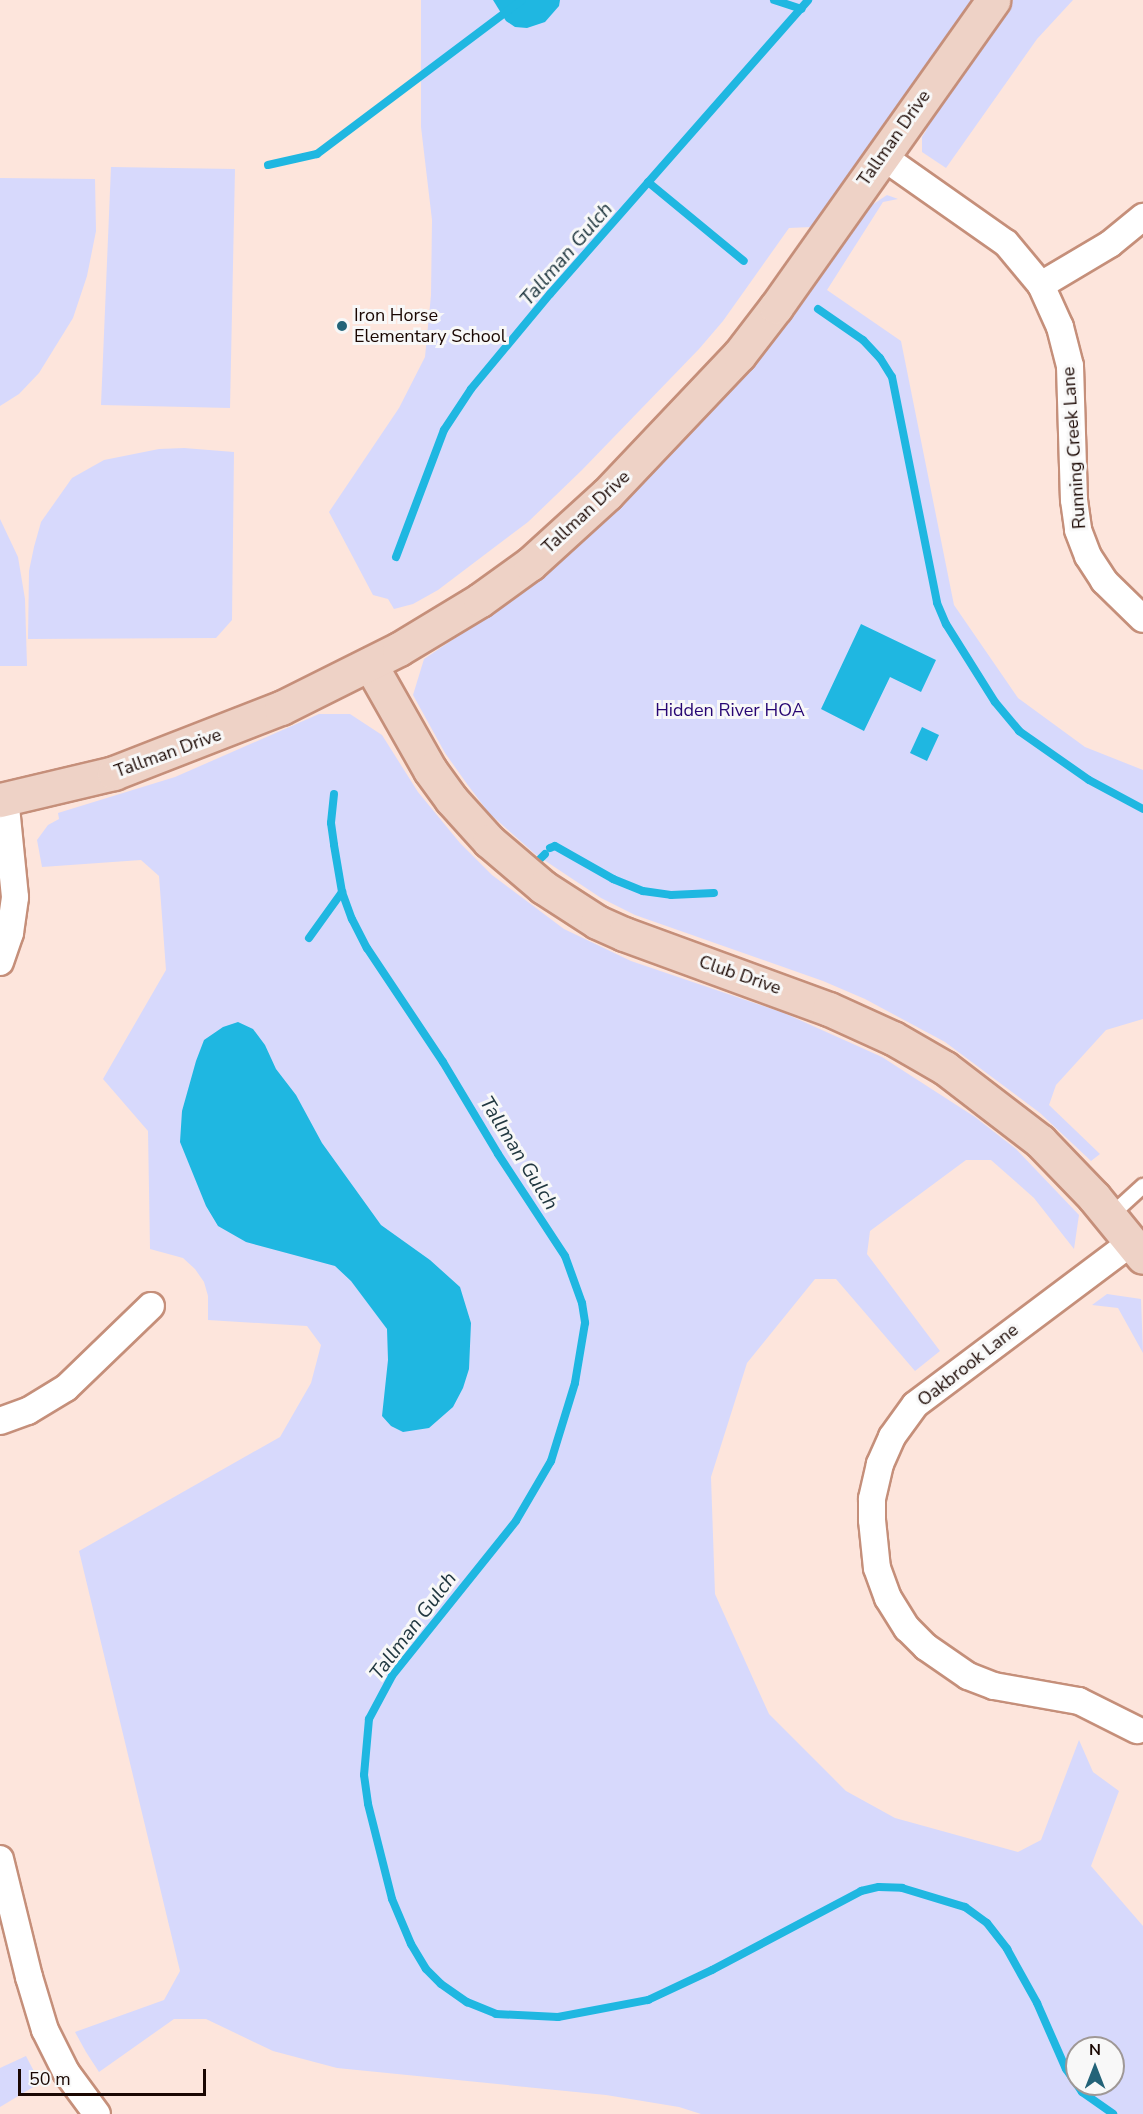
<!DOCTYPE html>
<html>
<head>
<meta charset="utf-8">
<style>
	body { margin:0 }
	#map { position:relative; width:1143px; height:2114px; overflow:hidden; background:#fde5dc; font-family:"Nunito Sans",sans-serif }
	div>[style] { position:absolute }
	.green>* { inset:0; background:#d7d9fc }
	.water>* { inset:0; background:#1fb7e1 }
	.stream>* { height:8px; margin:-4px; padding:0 4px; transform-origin:4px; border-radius:4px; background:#1fb7e1 }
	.roads { filter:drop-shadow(2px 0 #c58f7a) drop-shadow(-2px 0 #c58f7a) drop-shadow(0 2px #c58f7a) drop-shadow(0 -2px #c58f7a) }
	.lane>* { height:14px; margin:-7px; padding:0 7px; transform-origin:7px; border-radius:7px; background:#fff }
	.street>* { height:26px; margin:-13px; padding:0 13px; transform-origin:13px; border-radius:13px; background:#fff }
	.secondary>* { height:33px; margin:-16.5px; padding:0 16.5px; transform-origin:16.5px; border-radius:16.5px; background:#eed2c6 }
	.dots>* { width:16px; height:16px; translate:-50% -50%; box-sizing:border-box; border:3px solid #f8f8f8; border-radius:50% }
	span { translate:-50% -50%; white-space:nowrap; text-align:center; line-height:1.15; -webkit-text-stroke:6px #f8f8f8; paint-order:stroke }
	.street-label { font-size:18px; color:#1a0702 }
	.poi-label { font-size:18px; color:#1a0702 }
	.left { translate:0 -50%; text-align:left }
	.park-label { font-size:18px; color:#270673 }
	.water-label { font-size:20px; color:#213840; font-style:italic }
	.north { position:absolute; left:1065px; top:2036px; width:60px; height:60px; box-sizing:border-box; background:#f8f8f8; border:2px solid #9f9896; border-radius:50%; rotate:0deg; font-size:16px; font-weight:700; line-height:24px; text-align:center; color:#1a0702 }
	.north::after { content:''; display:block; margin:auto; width:21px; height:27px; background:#236378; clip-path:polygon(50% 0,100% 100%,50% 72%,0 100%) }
	.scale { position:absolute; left:18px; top:2069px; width:188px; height:27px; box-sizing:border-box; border:3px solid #1a0702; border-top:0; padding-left:8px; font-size:18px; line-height:21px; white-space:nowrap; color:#1a0702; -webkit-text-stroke:4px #f8f8f8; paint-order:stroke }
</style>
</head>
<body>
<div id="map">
	<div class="green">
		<i style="clip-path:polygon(421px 0,972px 0,834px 198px,811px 227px,789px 228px,723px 321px,699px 349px,582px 470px,528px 522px,438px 590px,413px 604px,394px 609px,388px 599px,373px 595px,329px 512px,399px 408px,425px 357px,431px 295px,432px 220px,421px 127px)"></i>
		<i style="clip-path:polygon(1013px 0,1073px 0,1037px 39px,946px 168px,922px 152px,922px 137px,927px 129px,924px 123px)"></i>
		<i style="clip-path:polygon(111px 167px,235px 169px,230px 408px,101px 405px)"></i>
		<i style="clip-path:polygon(0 178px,95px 179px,96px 231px,87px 276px,73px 318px,39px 373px,19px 394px,0 406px)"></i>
		<i style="clip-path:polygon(887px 195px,898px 199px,883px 202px,827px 290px,901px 341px,954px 605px,1018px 698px,1085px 747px,1143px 770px,1143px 1019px,1106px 1030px,1056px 1085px,1049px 1105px,1100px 1154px,1091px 1161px,1040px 1113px,945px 1042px,865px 999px,823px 981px,635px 915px,601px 898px,535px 854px,489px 813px,467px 784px,445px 753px,413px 695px,424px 659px,501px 607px,562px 560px,690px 433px,760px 355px,863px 211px)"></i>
		<i style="clip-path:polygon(184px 448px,234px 452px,232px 620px,216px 638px,28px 639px,29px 571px,34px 547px,41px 522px,72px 478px,104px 460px,159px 449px)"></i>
		<i style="clip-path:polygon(0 519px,18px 557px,25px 599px,27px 666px,0 666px)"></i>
		<i style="clip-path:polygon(evenodd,319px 714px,350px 714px,382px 735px,418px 792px,460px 843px,492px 875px,564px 929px,631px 961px,784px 1013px,882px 1057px,975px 1117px,1016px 1149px,1079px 1215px,1074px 1249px,1034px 1198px,991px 1160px,966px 1160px,870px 1231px,867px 1254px,940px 1351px,915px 1371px,836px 1279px,815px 1279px,747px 1363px,711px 1477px,715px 1594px,769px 1714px,846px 1791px,895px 1818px,1018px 1852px,1041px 1840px,1079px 1740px,1093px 1772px,1119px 1791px,1091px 1866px,1143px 1926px,1143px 2114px,701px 2114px,679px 2107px,606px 2095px,337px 2068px,273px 2051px,206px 2019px,174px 2019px,99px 2072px,86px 2052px,75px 2032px,164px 2000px,180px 1971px,79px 1551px,280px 1437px,311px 1383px,321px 1345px,307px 1326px,208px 1320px,208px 1296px,204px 1282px,195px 1269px,183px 1258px,150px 1249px,148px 1131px,103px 1079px,166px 970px,159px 876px,141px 860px,42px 867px,37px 840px,48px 825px,59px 819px,58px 813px,175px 777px,319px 714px,1077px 2048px,1113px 2048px,1113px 2084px,1077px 2084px,1077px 2048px)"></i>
		<i style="clip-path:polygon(1107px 1294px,1141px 1299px,1143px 1353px,1118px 1308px,1092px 1305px)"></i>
		<i style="clip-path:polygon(26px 2056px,40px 2083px,0 2107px,0 2068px)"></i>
	</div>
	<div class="water">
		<i style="clip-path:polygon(493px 0,560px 0,559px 6px,545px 22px,527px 28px,515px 27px,506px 21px)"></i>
		<i style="clip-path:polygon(861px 624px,936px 660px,921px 692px,890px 677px,864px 731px,821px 709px)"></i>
		<i style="clip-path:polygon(922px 727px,939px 735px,927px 761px,910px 753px)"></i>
		<i style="clip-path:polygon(238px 1022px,253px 1029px,265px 1045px,276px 1069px,296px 1095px,322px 1143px,381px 1225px,430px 1260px,460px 1287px,471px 1323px,469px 1369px,463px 1388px,453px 1407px,429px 1428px,403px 1432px,391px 1426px,382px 1416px,388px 1360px,387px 1329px,351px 1281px,335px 1266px,246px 1242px,218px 1226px,206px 1206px,180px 1142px,182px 1111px,196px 1061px,204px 1040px,223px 1027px)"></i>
	</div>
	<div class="stream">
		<i style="left:774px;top:0;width:29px;rotate:18deg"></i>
		<i style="left:268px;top:165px;width:50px;rotate:-12.7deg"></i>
		<i style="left:317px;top:154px;width:256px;rotate:-36.9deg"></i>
		<i style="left:648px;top:182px;width:124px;rotate:39.5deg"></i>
		<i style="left:818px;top:309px;width:55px;rotate:34.6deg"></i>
		<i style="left:863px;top:340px;width:25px;rotate:47deg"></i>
		<i style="left:880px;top:358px;width:22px;rotate:58deg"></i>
		<i style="left:892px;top:377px;width:230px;rotate:78.7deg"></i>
		<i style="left:937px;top:603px;width:23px;rotate:67deg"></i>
		<i style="left:946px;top:624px;width:92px;rotate:57.9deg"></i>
		<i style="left:995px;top:702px;width:38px;rotate:50deg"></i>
		<i style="left:1019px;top:731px;width:85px;rotate:35deg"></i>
		<i style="left:1089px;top:780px;width:61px;rotate:28.2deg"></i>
		<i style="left:396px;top:557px;width:136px;rotate:-69.3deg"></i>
		<i style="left:444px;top:430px;width:49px;rotate:-56.6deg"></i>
		<i style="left:471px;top:389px;width:124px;rotate:-50.3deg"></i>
		<i style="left:550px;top:294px;width:391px;rotate:-48.7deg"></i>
		<i style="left:334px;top:794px;width:29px;rotate:96deg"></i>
		<i style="left:331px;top:823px;width:22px;rotate:82deg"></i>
		<i style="left:334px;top:845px;width:48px;rotate:80.3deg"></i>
		<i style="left:342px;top:892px;width:29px;rotate:70deg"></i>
		<i style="left:352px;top:919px;width:33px;rotate:63deg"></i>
		<i style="left:367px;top:948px;width:137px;rotate:56.3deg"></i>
		<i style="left:443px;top:1062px;width:107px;rotate:59.1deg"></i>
		<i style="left:498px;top:1154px;width:122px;rotate:56.7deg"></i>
		<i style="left:565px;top:1256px;width:50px;rotate:70.1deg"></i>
		<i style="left:582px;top:1303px;width:20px;rotate:81deg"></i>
		<i style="left:585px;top:1323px;width:61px;rotate:99.5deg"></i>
		<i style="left:575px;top:1383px;width:82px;rotate:107.1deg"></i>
		<i style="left:551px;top:1461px;width:69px;rotate:120.3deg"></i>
		<i style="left:516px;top:1521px;width:198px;rotate:128.7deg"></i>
		<i style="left:392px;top:1676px;width:49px;rotate:118.1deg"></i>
		<i style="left:369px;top:1719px;width:56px;rotate:95.1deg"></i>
		<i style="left:364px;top:1775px;width:29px;rotate:82deg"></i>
		<i style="left:368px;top:1804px;width:98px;rotate:75.8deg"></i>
		<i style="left:392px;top:1899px;width:49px;rotate:67.1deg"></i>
		<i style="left:411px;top:1944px;width:29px;rotate:59deg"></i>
		<i style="left:426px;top:1969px;width:21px;rotate:45deg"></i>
		<i style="left:441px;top:1984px;width:32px;rotate:35deg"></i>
		<i style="left:467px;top:2002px;width:31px;rotate:22deg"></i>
		<i style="left:496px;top:2014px;width:62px;rotate:2.8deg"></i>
		<i style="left:558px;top:2017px;width:92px;rotate:-10.7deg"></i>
		<i style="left:648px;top:2000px;width:71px;rotate:-25.1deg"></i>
		<i style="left:712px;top:1970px;width:169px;rotate:-27.9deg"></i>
		<i style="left:861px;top:1891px;width:18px;rotate:-13deg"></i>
		<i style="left:879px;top:1887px;width:23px;rotate:2deg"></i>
		<i style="left:902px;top:1888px;width:66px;rotate:16.8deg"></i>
		<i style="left:965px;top:1907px;width:27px;rotate:36deg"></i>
		<i style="left:987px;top:1923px;width:33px;rotate:52deg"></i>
		<i style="left:1007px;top:1949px;width:62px;rotate:60.9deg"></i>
		<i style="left:1037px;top:2003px;width:72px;rotate:66.3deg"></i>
		<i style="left:1066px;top:2069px;width:28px;rotate:55deg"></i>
		<i style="left:1082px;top:2092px;width:38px;rotate:35deg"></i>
		<i style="left:550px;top:848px;width:5px;rotate:-22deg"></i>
		<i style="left:555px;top:846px;width:67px;rotate:29.6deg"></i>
		<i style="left:613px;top:879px;width:32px;rotate:22deg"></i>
		<i style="left:643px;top:891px;width:28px;rotate:8deg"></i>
		<i style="left:671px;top:895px;width:43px;rotate:-2.7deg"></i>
		<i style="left:540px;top:859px;width:7px;rotate:-45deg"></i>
		<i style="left:309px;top:938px;width:57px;rotate:-54.3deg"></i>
	</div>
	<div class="roads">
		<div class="lane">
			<i style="left:1110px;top:1216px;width:45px;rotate:-42.3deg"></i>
		</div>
		<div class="street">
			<i style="left:882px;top:156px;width:151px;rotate:35.1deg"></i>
			<i style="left:1006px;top:243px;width:55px;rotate:50.2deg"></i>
			<i style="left:1041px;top:285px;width:46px;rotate:65.7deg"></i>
			<i style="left:1060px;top:327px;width:40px;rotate:75.6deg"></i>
			<i style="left:1070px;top:366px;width:134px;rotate:88.3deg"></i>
			<i style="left:1074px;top:500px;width:30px;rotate:82deg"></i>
			<i style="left:1078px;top:530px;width:28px;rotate:69deg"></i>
			<i style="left:1088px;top:556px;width:30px;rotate:57deg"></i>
			<i style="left:1104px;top:581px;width:54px;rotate:44.3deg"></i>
			<i style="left:1041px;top:285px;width:80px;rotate:-30.7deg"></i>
			<i style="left:1110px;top:244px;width:43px;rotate:-39.3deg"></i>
			<i style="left:0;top:962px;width:31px;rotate:-71deg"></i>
			<i style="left:10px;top:933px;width:36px;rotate:-82deg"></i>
			<i style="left:15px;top:897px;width:100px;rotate:-95.7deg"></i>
			<i style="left:1132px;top:1242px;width:271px;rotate:143.1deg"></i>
			<i style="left:915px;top:1405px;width:39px;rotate:126deg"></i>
			<i style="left:892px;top:1437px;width:30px;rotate:114deg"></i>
			<i style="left:880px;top:1464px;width:36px;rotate:103deg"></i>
			<i style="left:872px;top:1499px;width:21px;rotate:90deg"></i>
			<i style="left:872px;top:1520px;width:48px;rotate:84.1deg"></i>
			<i style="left:877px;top:1568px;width:32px;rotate:70deg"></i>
			<i style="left:888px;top:1598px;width:36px;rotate:58deg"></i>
			<i style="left:907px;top:1628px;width:27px;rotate:45deg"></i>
			<i style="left:926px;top:1647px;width:51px;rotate:34.6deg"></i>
			<i style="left:968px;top:1676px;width:28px;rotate:21deg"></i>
			<i style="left:994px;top:1686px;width:86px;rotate:10deg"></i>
			<i style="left:1079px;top:1701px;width:65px;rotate:26.6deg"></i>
			<i style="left:0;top:1421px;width:30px;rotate:-20deg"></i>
			<i style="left:28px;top:1411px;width:44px;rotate:-31.2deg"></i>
			<i style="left:66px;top:1388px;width:118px;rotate:-44deg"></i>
			<i style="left:0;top:1859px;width:122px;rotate:76.2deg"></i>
			<i style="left:29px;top:1977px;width:55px;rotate:73.2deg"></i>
			<i style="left:45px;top:2030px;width:47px;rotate:63.4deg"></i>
			<i style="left:66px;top:2072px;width:52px;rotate:53.6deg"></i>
		</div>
		<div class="secondary">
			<i style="left:370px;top:664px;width:122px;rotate:60.5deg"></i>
			<i style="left:430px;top:770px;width:36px;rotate:54deg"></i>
			<i style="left:451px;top:799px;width:57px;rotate:47.9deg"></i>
			<i style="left:489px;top:841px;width:71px;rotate:40.4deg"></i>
			<i style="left:543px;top:887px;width:64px;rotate:32.9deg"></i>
			<i style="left:597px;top:922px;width:30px;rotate:24deg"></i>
			<i style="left:624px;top:934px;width:218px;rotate:20.1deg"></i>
			<i style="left:829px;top:1009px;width:70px;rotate:24.4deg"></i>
			<i style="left:893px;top:1038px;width:60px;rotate:30deg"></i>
			<i style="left:945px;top:1068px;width:120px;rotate:37.5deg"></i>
			<i style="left:1040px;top:1141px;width:78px;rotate:46deg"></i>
			<i style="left:1094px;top:1197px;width:77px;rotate:50.8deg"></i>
			<i style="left:0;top:800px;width:117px;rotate:-13.3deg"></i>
			<i style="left:114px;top:773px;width:179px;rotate:-21.3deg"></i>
			<i style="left:281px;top:708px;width:132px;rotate:-26.6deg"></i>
			<i style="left:399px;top:649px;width:95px;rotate:-31.2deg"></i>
			<i style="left:480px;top:600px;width:62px;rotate:-35.8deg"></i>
			<i style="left:530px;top:564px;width:104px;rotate:-42.3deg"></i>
			<i style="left:607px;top:494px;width:192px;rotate:-46.5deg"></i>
			<i style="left:739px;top:355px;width:61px;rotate:-52.4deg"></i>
			<i style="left:776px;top:307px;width:376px;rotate:-54.7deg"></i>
		</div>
	</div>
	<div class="dots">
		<i style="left:342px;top:326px;background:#236378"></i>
	</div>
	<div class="street-label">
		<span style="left:894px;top:138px;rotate:-55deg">Tallman Drive</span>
		<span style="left:1074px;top:448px;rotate:-94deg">Running Creek Lane</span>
		<span style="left:586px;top:512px;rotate:-43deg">Tallman Drive</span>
		<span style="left:168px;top:753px;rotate:-20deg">Tallman Drive</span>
		<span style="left:740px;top:975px;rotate:19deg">Club Drive</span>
		<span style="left:968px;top:1365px;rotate:-38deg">Oakbrook Lane</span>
	</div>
	<div class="poi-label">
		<span class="left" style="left:354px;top:326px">Iron Horse<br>Elementary School</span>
	</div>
	<div class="park-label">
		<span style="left:730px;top:710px">Hidden River HOA</span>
	</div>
	<div class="water-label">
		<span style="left:566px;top:254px;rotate:-49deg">Tallman Gulch</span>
		<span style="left:519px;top:1153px;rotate:58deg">Tallman Gulch</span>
		<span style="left:413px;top:1626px;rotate:-53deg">Tallman Gulch</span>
	</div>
	<div class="north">N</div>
	<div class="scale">50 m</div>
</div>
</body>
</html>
